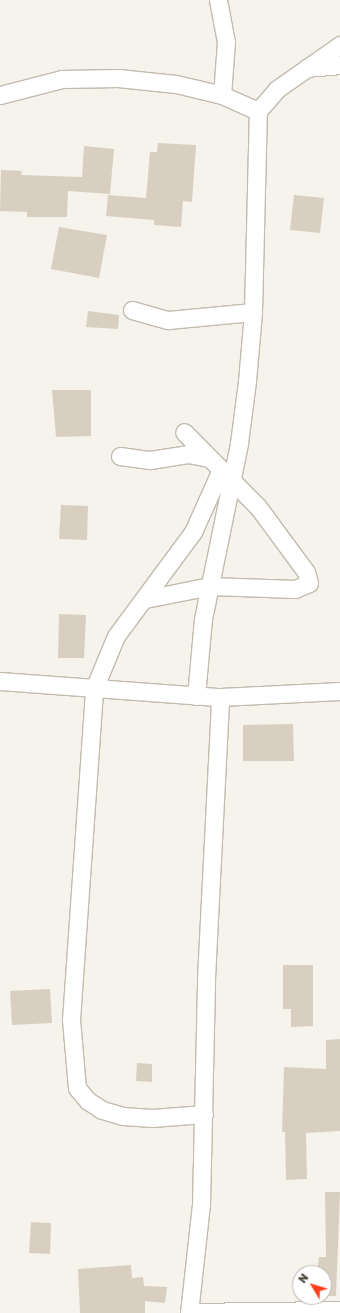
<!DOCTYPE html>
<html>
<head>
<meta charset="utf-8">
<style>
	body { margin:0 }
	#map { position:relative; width:340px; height:1313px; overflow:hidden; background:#f6f3ec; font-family:"Golos Text",sans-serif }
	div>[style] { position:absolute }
	.building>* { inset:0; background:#d8cfc1 }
	.roads { filter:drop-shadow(1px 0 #c2bbae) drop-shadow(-1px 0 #c2bbae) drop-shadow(0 1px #c2bbae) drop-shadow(0 -1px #c2bbae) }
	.street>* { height:17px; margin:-8.5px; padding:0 8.5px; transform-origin:8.5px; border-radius:8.5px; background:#fff }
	span { translate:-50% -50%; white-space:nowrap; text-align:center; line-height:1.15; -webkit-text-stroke:4px #fff; paint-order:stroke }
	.north { position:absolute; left:292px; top:1265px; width:40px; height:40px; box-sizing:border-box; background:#fff; border:1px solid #b7b4b0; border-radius:50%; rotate:308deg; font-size:11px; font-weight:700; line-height:16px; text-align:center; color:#4b4439 }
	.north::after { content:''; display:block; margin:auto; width:14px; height:18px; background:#fc3f1d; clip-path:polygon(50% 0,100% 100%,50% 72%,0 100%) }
</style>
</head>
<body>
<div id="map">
	<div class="building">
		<i style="clip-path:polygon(158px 143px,196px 145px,192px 202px,183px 201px,181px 227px,154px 225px,154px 220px,106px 216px,108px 195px,146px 198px,150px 152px,157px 152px)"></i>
		<i style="clip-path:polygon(84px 146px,114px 149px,110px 194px,68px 191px,67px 217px,27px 217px,27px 212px,0 211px,1px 170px,22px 171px,21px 175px,82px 177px)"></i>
		<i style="clip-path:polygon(294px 195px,324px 198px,320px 233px,290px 230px)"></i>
		<i style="clip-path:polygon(59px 227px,107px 235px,99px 278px,51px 269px)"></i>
		<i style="clip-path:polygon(88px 311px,119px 315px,118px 329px,86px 327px)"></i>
		<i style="clip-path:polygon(52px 390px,91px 390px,91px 436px,56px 437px)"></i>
		<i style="clip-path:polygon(61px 505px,88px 506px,87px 540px,59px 539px)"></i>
		<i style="clip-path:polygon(59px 614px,86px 615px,84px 658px,58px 658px)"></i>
		<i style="clip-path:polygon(293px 724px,294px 761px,243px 761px,243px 725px)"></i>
		<i style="clip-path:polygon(283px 965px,313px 965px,313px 1026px,291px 1027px,291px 1009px,283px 1009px)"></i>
		<i style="clip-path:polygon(50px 989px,52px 1023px,12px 1025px,10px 991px)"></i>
		<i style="clip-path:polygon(340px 1039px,340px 1131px,306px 1133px,307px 1179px,286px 1180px,285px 1132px,282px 1132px,284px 1067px,326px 1069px,326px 1040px)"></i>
		<i style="clip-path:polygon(137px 1063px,152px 1064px,152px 1082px,136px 1081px)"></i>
		<i style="clip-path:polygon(325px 1192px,340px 1192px,336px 1296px,326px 1296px,324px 1273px,317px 1273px,319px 1257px,326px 1257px)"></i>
		<i style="clip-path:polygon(31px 1222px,51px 1223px,50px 1254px,29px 1253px)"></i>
		<i style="clip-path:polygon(131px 1265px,132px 1278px,143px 1277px,144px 1286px,167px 1287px,165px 1303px,145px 1301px,145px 1313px,80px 1313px,78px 1269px)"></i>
	</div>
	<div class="roads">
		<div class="street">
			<i style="left:218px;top:0;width:43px;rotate:79.2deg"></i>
			<i style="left:226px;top:42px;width:53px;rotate:94.3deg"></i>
			<i style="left:307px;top:68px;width:33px;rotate:-5deg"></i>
			<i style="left:0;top:95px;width:64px;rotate:-14.5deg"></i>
			<i style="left:62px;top:79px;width:56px;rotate:-1deg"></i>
			<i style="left:118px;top:78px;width:58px;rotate:5.9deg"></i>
			<i style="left:176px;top:84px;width:47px;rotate:13.4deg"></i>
			<i style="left:222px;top:95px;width:39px;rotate:24deg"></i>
			<i style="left:132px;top:310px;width:37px;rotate:16deg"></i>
			<i style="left:168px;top:320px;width:85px;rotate:-5.4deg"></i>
			<i style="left:120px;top:456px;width:30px;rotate:8deg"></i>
			<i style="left:150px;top:460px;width:38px;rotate:-9deg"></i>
			<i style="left:188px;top:454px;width:21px;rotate:11deg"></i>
			<i style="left:145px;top:599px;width:66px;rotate:-11.3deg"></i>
			<i style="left:210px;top:586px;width:85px;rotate:2deg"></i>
			<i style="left:295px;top:589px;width:15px;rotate:-23deg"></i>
			<i style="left:309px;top:583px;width:11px;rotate:-105deg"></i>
			<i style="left:306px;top:572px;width:81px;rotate:-126.4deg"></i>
			<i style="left:258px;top:507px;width:105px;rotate:-134.6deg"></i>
			<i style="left:0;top:681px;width:221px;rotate:4.2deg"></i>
			<i style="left:220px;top:697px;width:120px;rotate:-2.9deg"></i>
			<i style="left:196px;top:696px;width:77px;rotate:-84.8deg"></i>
			<i style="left:203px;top:619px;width:180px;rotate:-78.4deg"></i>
			<i style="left:239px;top:443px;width:63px;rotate:-82.6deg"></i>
			<i style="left:247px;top:381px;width:69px;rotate:-85deg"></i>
			<i style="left:253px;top:312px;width:201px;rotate:-88.6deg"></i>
			<i style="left:258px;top:111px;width:29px;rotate:-49deg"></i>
			<i style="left:277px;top:89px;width:77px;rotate:-34.9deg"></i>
			<i style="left:204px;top:1114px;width:52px;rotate:175.6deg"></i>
			<i style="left:152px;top:1118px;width:29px;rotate:-176deg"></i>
			<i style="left:123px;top:1116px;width:22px;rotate:-164deg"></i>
			<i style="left:102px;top:1110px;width:17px;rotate:-147deg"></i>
			<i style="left:88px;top:1101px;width:17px;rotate:-130deg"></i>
			<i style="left:77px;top:1088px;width:68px;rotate:-95deg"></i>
			<i style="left:71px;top:1020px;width:332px;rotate:-86deg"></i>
			<i style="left:94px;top:689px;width:57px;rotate:-67.5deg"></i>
			<i style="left:116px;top:636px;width:129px;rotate:-53.5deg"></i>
			<i style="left:193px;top:532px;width:66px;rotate:-65.8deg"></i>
			<i style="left:189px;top:1312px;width:151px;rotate:-0.8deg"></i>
			<i style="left:189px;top:1313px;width:110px;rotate:-83.7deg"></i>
			<i style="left:201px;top:1204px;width:226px;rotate:-88.7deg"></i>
			<i style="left:206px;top:978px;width:281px;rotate:-87.1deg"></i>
		</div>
	</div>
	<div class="north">N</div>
</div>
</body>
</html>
